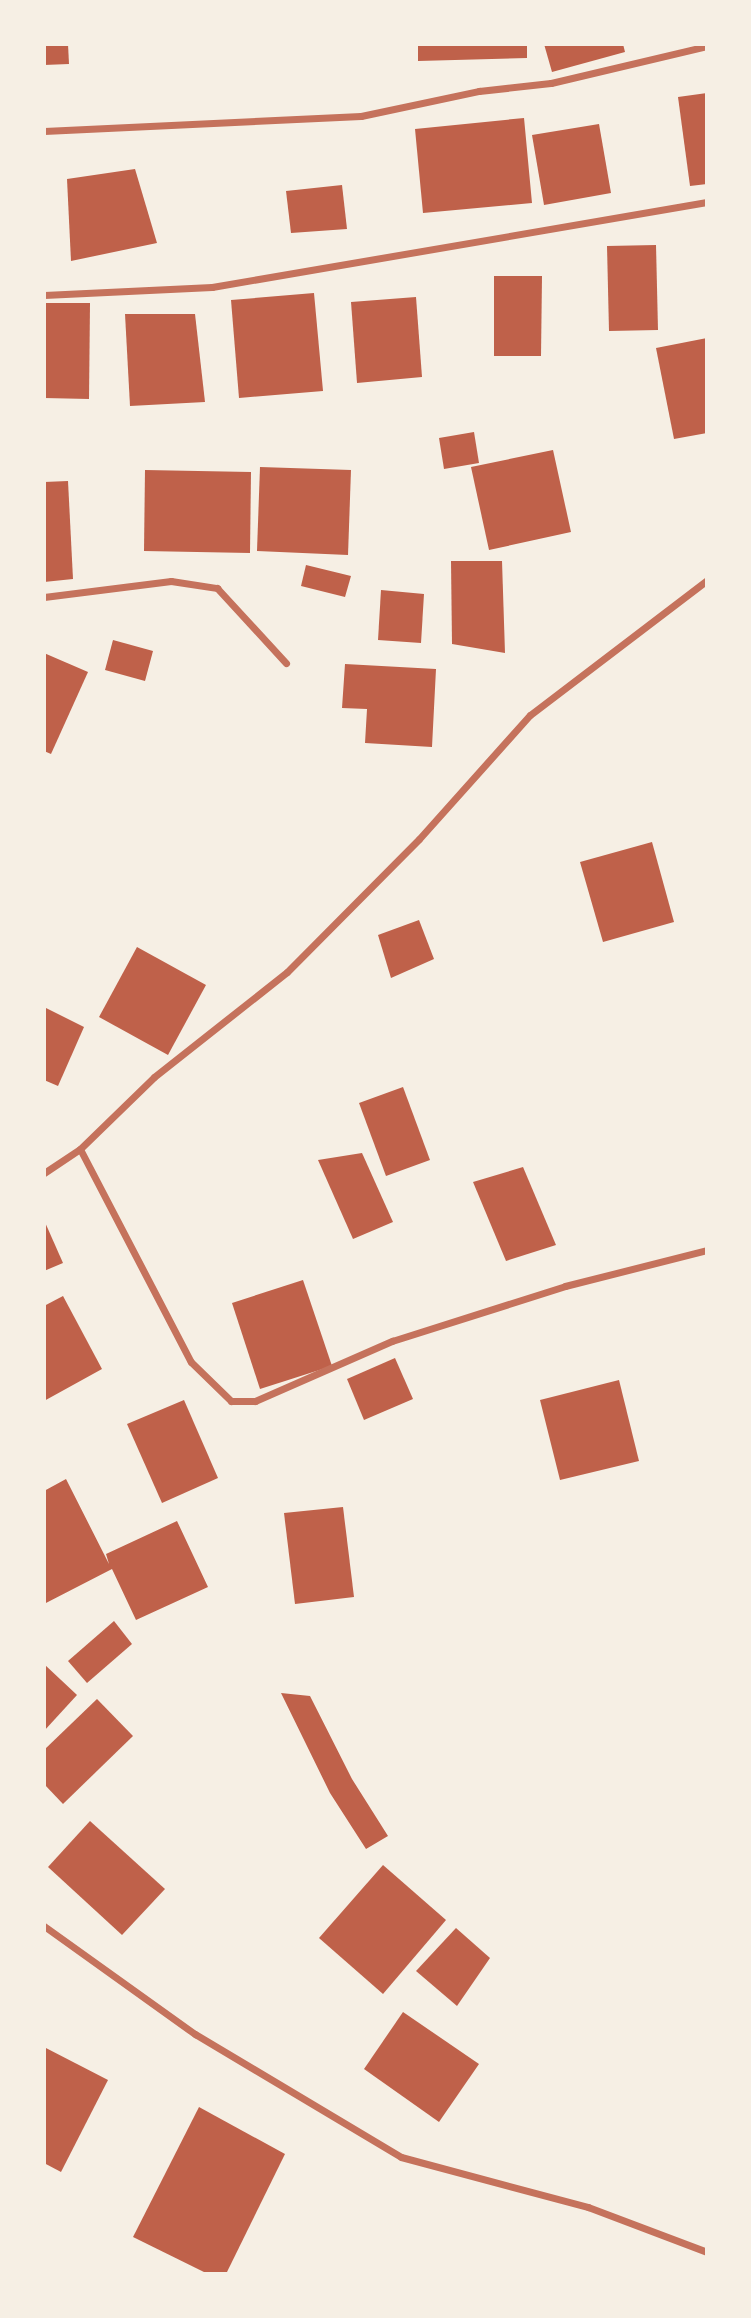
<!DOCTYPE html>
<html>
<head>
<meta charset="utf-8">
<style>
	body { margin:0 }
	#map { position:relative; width:751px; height:2318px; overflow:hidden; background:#f6efe4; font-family:Commissioner,sans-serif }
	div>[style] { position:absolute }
	.building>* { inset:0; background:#bf614a }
	.minor>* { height:7px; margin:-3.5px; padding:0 3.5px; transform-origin:3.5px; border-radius:3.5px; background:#c5725c }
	span { translate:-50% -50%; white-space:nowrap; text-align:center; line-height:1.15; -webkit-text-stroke:7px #f6efe4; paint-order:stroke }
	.frame { position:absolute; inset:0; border:46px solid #f6efe4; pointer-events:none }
</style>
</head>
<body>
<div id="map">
	<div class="building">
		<i style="clip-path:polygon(44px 44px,68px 44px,69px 64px,44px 65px)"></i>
		<i style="clip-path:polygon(418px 44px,527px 44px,527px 58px,418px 61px)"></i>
		<i style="clip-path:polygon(544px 44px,623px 44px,625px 52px,552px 72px)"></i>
		<i style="clip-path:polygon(707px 93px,707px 184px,690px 186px,678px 97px)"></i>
		<i style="clip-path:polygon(524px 118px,532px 203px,423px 213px,415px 129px)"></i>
		<i style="clip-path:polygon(599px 124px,611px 193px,544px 205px,532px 135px)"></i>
		<i style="clip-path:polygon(135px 169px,157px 243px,71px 261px,67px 179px)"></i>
		<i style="clip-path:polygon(342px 185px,347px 229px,291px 233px,286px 191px)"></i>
		<i style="clip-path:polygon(656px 245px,658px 330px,609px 331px,607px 246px)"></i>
		<i style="clip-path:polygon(494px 276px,542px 276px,541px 356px,494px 356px)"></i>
		<i style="clip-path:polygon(314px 293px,323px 391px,239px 398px,231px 300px)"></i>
		<i style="clip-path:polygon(416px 297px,422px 377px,357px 383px,351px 302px)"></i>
		<i style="clip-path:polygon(44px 303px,90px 303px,89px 399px,44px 398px)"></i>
		<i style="clip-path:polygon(125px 314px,195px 314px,205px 402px,130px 406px)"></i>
		<i style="clip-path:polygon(707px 338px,707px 433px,674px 439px,656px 348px)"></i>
		<i style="clip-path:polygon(474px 432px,479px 463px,444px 469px,439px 438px)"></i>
		<i style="clip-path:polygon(553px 450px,571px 532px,489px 550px,471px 467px)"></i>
		<i style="clip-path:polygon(260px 467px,351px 470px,348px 555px,257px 551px)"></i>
		<i style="clip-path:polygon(145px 470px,251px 472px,250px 553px,144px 551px)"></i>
		<i style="clip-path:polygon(68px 481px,73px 579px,44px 582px,44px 482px)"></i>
		<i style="clip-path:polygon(451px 561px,502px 561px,505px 653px,452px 644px)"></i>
		<i style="clip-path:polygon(306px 565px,351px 576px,345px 597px,301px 586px)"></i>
		<i style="clip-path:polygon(381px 590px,424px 594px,421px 643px,378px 640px)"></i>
		<i style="clip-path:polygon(113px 640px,153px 651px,145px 681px,105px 670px)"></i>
		<i style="clip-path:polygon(44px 653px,88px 672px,51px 754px,44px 751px)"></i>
		<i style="clip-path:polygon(345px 664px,436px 669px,432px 747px,365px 743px,367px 709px,342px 708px)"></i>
		<i style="clip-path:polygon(652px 842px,674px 922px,603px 942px,580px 862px)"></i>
		<i style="clip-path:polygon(419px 920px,434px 959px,391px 978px,378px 935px)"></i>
		<i style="clip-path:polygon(137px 947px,206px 985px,168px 1055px,99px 1017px)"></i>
		<i style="clip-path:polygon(44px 1007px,84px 1027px,58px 1086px,44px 1080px)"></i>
		<i style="clip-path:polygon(403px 1087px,430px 1160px,386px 1176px,359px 1103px)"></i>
		<i style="clip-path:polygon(362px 1153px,393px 1222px,353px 1239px,318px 1160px)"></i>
		<i style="clip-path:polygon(523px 1167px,556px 1245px,506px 1261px,473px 1182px)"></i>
		<i style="clip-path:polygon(44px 1220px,63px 1263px,44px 1271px)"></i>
		<i style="clip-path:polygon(303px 1280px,332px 1366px,260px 1389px,232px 1303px)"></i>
		<i style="clip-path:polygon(63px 1296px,102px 1369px,44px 1401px,44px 1306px)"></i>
		<i style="clip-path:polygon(395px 1358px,413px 1399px,364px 1420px,347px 1379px)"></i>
		<i style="clip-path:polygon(619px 1380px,639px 1461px,560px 1480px,540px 1400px)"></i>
		<i style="clip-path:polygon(184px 1400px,218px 1478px,162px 1503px,127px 1424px)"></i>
		<i style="clip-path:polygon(66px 1479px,109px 1564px,106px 1554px,177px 1521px,208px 1587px,136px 1620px,112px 1569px,44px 1604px,44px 1491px)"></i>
		<i style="clip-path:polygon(343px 1507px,354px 1597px,295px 1604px,284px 1513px)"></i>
		<i style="clip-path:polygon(114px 1621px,132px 1644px,87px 1683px,68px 1661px)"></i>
		<i style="clip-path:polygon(44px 1664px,77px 1695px,44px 1731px)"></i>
		<i style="clip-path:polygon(281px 1693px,310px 1696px,352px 1779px,388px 1836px,366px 1849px,330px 1793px)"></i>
		<i style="clip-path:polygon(97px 1699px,133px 1736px,63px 1804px,44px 1784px,44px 1750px)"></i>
		<i style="clip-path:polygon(90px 1821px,165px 1889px,122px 1935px,48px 1867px)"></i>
		<i style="clip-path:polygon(383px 1865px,446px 1920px,383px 1994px,319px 1938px)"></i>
		<i style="clip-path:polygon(456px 1928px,490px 1958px,457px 2006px,416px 1971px)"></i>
		<i style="clip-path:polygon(403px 2012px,479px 2064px,439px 2122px,364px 2069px)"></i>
		<i style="clip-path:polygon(44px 2047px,108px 2080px,61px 2172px,44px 2163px)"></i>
		<i style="clip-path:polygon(199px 2107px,285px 2154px,226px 2274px,208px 2274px,133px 2237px)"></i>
	</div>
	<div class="minor">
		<i style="left:44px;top:131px;width:317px;rotate:-2.7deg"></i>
		<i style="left:361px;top:116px;width:121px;rotate:-12deg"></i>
		<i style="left:479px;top:91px;width:72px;rotate:-6.3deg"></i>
		<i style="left:551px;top:83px;width:160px;rotate:-13.3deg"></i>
		<i style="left:44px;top:295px;width:168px;rotate:-2.7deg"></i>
		<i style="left:212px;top:287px;width:502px;rotate:-9.74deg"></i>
		<i style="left:44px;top:597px;width:128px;rotate:-7.2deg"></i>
		<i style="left:171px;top:581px;width:47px;rotate:8.7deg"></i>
		<i style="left:217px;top:588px;width:102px;rotate:47.4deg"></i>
		<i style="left:80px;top:1149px;width:240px;rotate:62.5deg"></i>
		<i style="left:191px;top:1362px;width:56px;rotate:44.3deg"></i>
		<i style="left:231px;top:1401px;width:24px"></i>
		<i style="left:255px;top:1401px;width:150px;rotate:-23.7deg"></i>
		<i style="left:392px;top:1341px;width:182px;rotate:-17.6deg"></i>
		<i style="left:565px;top:1286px;width:146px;rotate:-14.2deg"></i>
		<i style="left:44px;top:1173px;width:43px;rotate:-33.7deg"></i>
		<i style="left:80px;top:1149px;width:103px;rotate:-44.2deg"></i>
		<i style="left:154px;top:1077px;width:169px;rotate:-38.3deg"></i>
		<i style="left:287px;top:972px;width:187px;rotate:-45.2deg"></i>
		<i style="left:419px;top:839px;width:166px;rotate:-48.2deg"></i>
		<i style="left:530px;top:715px;width:223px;rotate:-37.3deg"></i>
		<i style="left:44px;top:1926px;width:186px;rotate:35.6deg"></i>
		<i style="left:195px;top:2034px;width:240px;rotate:30.8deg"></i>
		<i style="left:401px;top:2157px;width:194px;rotate:15deg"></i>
		<i style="left:588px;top:2207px;width:127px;rotate:20.7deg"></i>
	</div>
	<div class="frame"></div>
</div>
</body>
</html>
